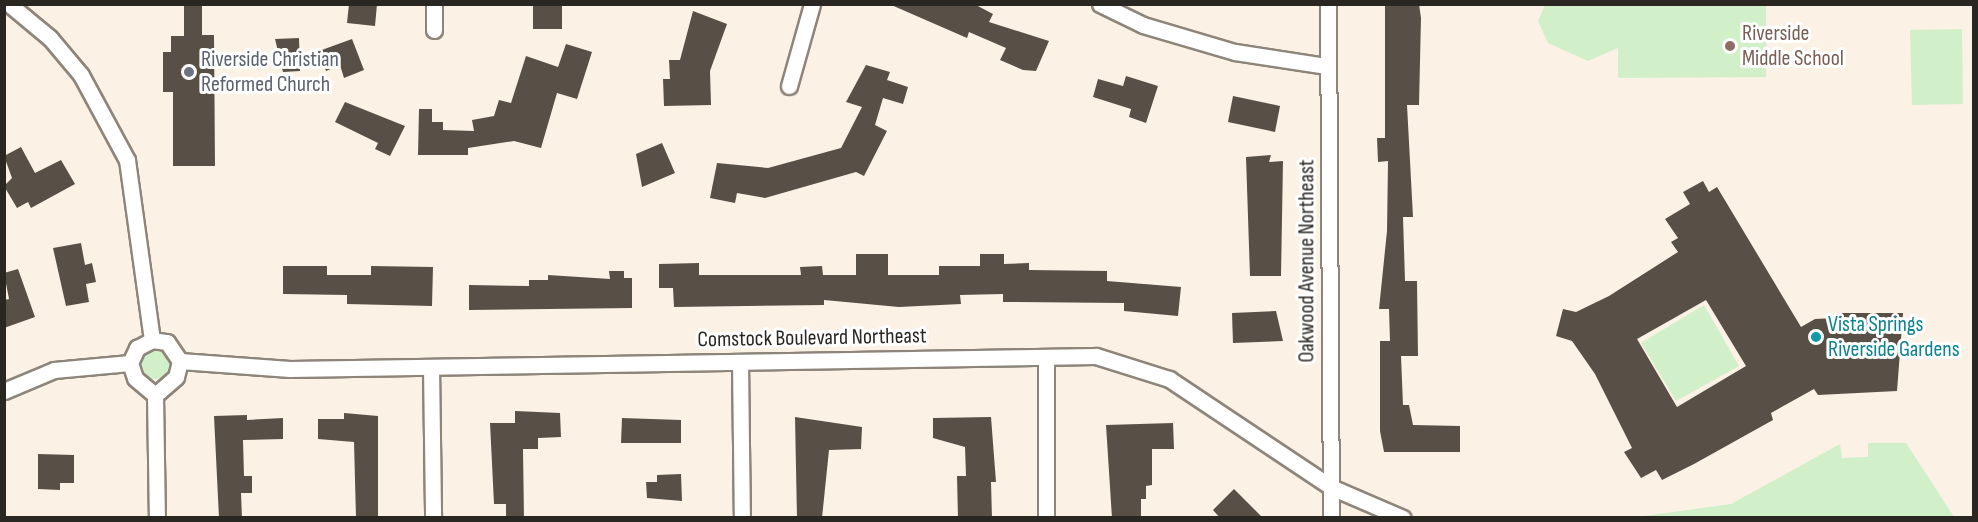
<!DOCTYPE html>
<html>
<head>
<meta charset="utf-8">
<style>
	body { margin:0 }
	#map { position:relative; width:1978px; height:522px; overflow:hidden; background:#fbf1e5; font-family:"Sofia Sans Condensed",sans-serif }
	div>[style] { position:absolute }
	.green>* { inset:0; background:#d1efc8 }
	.round { border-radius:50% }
	.building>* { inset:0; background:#585046 }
	.roads { filter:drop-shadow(2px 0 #8e857a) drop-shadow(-2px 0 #8e857a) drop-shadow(0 2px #8e857a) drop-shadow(0 -2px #8e857a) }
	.minor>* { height:15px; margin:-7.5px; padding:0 7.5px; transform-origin:7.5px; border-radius:7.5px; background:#fff }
	.dots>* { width:16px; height:16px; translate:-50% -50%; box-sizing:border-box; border:3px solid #fff; border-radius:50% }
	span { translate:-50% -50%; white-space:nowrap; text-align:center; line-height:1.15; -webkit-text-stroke:6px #fff; paint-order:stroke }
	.education-label { font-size:22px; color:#785e54 }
	.left { translate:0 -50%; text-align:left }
	.worship-label { font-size:22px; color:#5b616d }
	.street-label { font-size:22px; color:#2a2622 }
	.culture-label { font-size:22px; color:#0d838f }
	.frame { position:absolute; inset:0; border:6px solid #2a2622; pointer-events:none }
</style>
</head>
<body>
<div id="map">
	<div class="green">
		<i style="clip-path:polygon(1545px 5px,1766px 5px,1766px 77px,1618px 78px,1618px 48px,1588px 61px,1548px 43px,1538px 21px)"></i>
		<i style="clip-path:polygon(1962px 29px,1963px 104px,1912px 105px,1910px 30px)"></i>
		<i style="clip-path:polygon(1704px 305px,1739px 366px,1676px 401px,1641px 343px)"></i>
		<i class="round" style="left:142px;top:351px;width:28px;height:28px"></i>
		<i style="clip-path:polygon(1868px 443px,1906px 443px,1954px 517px,1637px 517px,1731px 504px,1840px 444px,1842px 458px,1868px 457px)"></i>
	</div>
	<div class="building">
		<i style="clip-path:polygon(349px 4px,377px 4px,375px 26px,347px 23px)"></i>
		<i style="clip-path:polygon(533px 4px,562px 4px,562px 29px,533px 29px)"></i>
		<i style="clip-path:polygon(889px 4px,974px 4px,993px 14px,989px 22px,1049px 41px,1036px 71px,1023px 70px,1000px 60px,1006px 48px,969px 32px,967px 38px)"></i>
		<i style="clip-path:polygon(1385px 4px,1419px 4px,1421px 18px,1419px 105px,1407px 105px,1413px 217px,1403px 217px,1405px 281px,1417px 281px,1418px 356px,1401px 356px,1403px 405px,1409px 405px,1413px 425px,1460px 426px,1460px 452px,1384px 452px,1380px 431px,1380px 341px,1390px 341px,1389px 309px,1379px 309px,1387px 231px,1388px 161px,1378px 162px,1377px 138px,1385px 138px)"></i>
		<i style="clip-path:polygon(184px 5px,202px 5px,202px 35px,214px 35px,215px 166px,173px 166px,173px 92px,163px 92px,163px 52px,171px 52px,171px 36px,184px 36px)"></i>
		<i style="clip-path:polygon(693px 11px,727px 24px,710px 71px,711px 105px,664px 106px,663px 79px,670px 79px,669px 60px,680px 60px)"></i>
		<i style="clip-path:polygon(299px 38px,300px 71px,283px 72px,275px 39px)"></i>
		<i style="clip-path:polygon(352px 39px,364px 70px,344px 78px,340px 65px,326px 71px,319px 51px)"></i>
		<i style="clip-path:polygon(566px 44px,592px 52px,577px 99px,557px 93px,541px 148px,514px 141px,468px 148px,468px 155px,418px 155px,419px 109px,432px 109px,432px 122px,443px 122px,443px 130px,474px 131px,472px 120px,494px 116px,499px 100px,511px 103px,526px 56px,558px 67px)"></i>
		<i style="clip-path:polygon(866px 65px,890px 72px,887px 80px,908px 87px,903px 104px,883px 98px,875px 125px,887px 131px,864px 176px,856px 172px,765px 198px,737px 193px,735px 203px,710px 198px,717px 163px,768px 168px,841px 148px,862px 107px,846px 102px)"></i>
		<i style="clip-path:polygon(1126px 76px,1158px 86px,1146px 123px,1129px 117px,1131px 109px,1093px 97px,1098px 79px,1123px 86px)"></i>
		<i style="clip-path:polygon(1233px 96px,1280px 106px,1275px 132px,1228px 122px)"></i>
		<i style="clip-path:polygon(345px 102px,405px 126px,390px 156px,375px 149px,378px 143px,335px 122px)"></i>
		<i style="clip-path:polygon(662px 143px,675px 173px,642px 187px,636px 154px)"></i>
		<i style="clip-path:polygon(21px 147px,35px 173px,61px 160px,75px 184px,31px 208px,28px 202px,17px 208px,4px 186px,12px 178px,4px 156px)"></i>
		<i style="clip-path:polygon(1271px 155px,1269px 162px,1283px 161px,1281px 276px,1250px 276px,1246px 157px)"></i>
		<i style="clip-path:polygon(evenodd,1703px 181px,1709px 192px,1717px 187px,1801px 327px,1815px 319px,1835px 318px,1836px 313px,1903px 313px,1897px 391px,1818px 395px,1814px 389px,1771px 413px,1773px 420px,1694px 464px,1662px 480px,1656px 470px,1641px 478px,1624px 452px,1632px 448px,1595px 374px,1572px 341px,1556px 336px,1563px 309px,1576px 312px,1609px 296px,1678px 252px,1671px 242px,1678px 238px,1665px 219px,1690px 204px,1683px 192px,1703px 181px,1706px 300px,1746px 366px,1677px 407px,1637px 339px,1706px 300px)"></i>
		<i style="clip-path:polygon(81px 243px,85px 265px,92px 263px,96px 282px,86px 284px,89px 302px,66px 306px,53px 248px)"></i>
		<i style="clip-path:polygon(856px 254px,888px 254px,888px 275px,939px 275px,939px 266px,980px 266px,980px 254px,1004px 254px,1004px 264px,1029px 263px,1029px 270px,1107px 271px,1107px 281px,1181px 287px,1178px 316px,1124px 311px,1124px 303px,1003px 302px,1003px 294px,960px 295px,961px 304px,899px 307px,824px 300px,824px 305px,674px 307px,673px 288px,659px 288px,659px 264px,699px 263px,699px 275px,801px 275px,800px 267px,822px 266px,823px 275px,856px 275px)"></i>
		<i style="clip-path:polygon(283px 266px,327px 266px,327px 275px,371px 275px,371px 266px,433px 267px,432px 306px,347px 304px,347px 295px,283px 294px)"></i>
		<i style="clip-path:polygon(18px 269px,35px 317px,4px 328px,4px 300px,9px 299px,4px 273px)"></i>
		<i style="clip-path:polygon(609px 271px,624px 271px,624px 278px,632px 278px,632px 308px,469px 310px,469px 285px,529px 286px,529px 280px,548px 280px,548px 275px,610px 279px)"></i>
		<i style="clip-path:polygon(1276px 311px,1283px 341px,1233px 343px,1232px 313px)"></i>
		<i style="clip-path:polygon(515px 411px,560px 413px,561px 437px,538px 438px,538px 449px,523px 449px,524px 518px,506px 518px,506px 504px,494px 504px,490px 423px,515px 423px)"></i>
		<i style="clip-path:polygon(344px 413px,378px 416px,378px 518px,356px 518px,354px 442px,318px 439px,318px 419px,344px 419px)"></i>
		<i style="clip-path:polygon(247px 415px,247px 420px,283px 418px,283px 439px,243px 440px,244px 476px,252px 476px,252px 493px,241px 493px,242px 518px,219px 518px,214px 416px)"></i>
		<i style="clip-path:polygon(795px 417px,862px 427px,861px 449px,829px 450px,822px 518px,797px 518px)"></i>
		<i style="clip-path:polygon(991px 417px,996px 482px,991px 482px,992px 518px,958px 518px,957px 476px,966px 476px,965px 447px,933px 438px,933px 418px)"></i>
		<i style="clip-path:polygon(622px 418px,681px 420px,681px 443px,621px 443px)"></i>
		<i style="clip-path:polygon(1173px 423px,1174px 449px,1152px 449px,1152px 485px,1146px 486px,1146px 499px,1141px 499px,1141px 518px,1112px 518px,1106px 425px)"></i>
		<i style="clip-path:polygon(38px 454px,74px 455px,74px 483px,60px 483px,60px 490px,38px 489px)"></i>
		<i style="clip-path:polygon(681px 474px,682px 501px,647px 498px,646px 482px,657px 482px,657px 475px)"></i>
		<i style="clip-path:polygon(1234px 489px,1263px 518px,1220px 518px,1213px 510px)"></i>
	</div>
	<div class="roads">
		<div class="minor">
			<i style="left:9px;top:4px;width:53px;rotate:39.7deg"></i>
			<i style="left:50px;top:38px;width:48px;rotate:50deg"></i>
			<i style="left:81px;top:75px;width:97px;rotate:61.6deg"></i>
			<i style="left:127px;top:160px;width:182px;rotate:82.1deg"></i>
			<i style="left:434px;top:4px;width:26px;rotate:90deg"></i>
			<i style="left:1100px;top:4px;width:48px;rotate:26deg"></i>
			<i style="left:1143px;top:25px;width:96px;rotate:16.4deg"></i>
			<i style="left:1235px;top:52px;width:93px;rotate:8.7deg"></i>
			<i style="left:1328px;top:4px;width:514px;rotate:89.67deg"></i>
			<i style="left:789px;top:86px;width:85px;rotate:-74.3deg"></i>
			<i style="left:152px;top:340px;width:15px;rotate:8deg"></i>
			<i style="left:167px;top:342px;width:23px;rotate:56deg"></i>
			<i style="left:180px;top:361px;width:16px;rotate:104deg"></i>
			<i style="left:176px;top:377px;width:28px;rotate:139deg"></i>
			<i style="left:155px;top:395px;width:26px;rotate:-140deg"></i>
			<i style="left:135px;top:378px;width:16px;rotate:-108deg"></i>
			<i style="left:130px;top:363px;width:17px;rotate:-65deg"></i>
			<i style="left:137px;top:348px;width:17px;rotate:-28deg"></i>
			<i style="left:1046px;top:358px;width:160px;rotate:90deg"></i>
			<i style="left:180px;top:361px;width:110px;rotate:4.2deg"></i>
			<i style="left:290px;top:369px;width:806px;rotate:-0.92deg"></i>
			<i style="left:1096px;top:356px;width:77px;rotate:17.5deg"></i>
			<i style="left:1169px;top:379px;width:195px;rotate:33.7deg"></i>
			<i style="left:1331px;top:487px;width:78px;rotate:23.3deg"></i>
			<i style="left:740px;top:362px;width:156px;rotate:89.3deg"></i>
			<i style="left:431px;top:367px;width:151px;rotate:89.2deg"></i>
			<i style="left:4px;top:391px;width:54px;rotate:-22.8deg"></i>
			<i style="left:54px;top:370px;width:76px;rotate:-5.3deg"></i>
			<i style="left:155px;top:395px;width:123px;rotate:89.1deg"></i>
		</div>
	</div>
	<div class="dots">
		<i style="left:1730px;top:46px;background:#8d6e63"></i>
		<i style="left:189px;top:72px;background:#6b7280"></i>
		<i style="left:1816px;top:337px;background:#0f9aa8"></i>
	</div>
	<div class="education-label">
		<span class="left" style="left:1742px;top:46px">Riverside<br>Middle School</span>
	</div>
	<div class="worship-label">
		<span class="left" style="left:201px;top:72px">Riverside Christian<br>Reformed Church</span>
	</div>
	<div class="street-label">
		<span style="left:1307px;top:261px;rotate:-90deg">Oakwood Avenue Northeast</span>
		<span style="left:812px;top:338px;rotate:-1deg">Comstock Boulevard Northeast</span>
	</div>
	<div class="culture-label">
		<span class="left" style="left:1828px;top:337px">Vista Springs<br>Riverside Gardens</span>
	</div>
	<div class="frame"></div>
</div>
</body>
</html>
